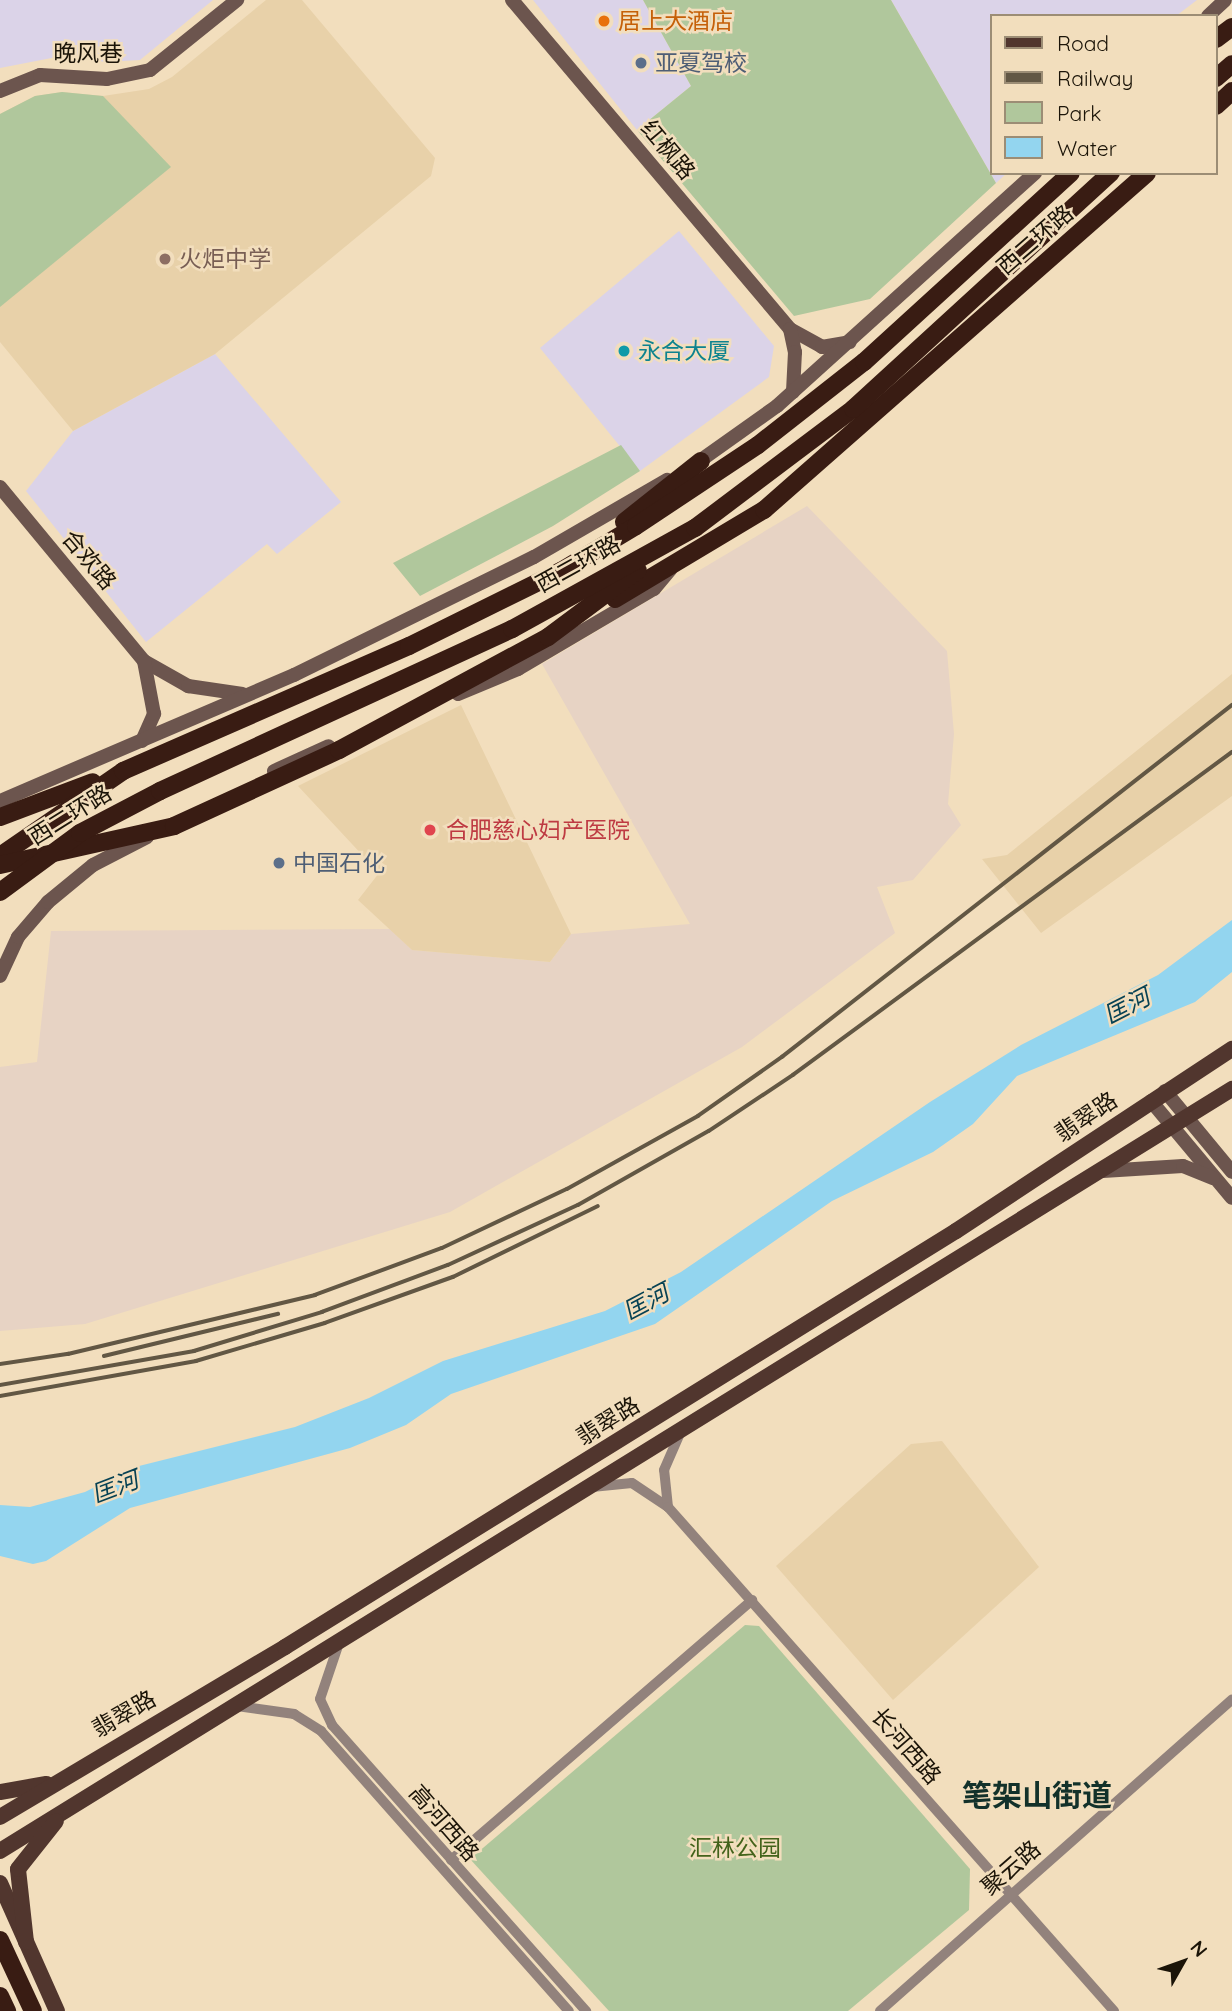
<!DOCTYPE html>
<html>
<head>
<meta charset="utf-8">
<style>
	body { margin:0 }
	#map { position:relative; width:1232px; height:2011px; overflow:hidden; background:#f2debd; font-family:Quicksand,"Noto Sans SC",sans-serif }
	div>[style] { position:absolute }
	.commercial>* { inset:0; background:#dbd3e8 }
	.industrial>* { inset:0; background:#e7d3c4 }
	.built>* { inset:0; background:#e8d1a9 }
	.green>* { inset:0; background:#b0c79c }
	.water>* { inset:0; background:#93d5ef }
	.street>* { height:10px; margin:-5px; padding:0 5px; transform-origin:5px; border-radius:5px; background:#92827c }
	.secondary>* { height:14px; margin:-7px; padding:0 7px; transform-origin:7px; border-radius:7px; background:#6c554e }
	.primary>* { height:16px; margin:-8px; padding:0 8px; transform-origin:8px; border-radius:8px; background:#51362e }
	.highway>* { height:18px; margin:-9px; padding:0 9px; transform-origin:9px; border-radius:9px; background:#391c13 }
	.rail>* { height:3.5px; margin:-1.75px; padding:0 1.75px; transform-origin:1.75px; border-radius:1.75px; background:#625744 }
	.dots>* { width:19px; height:19px; translate:-50% -50%; box-sizing:border-box; border:4px solid #f2debd; border-radius:50% }
	span { translate:-50% -50%; white-space:nowrap; text-align:center; line-height:1.15; -webkit-text-stroke:5px #f2debd; paint-order:stroke }
	.food-label { font-size:23px; color:#c56008 }
	.left { translate:0 -50%; text-align:left }
	.street-label { font-size:23px; color:#1b1408 }
	.service-label { font-size:23px; color:#4e5e75 }
	.education-label { font-size:23px; color:#785e54 }
	.culture-label { font-size:23px; color:#0d838f }
	.health-label { font-size:23px; color:#be3a42 }
	.park-label { font-size:23px; color:#43631b }
	.water-label { font-size:24px; color:#074254; font-style:italic }
	.district-label { font-size:30px; color:#12312a; font-weight:700 }
	.legend { position:absolute; left:990px; top:14px; width:228px; height:161px; box-sizing:border-box; background:#f2debd; border:2px solid #9c8d75; margin:0; padding:9px 12px; list-style:none; font-size:21px; color:#1b1408 }
	.legend li { display:flex; align-items:center; gap:14px; height:35px }
	.legend b { width:35px; border:2px solid #9c8d75 }
	.north { position:absolute; left:1148px; top:1927px; width:70px; height:70px; -webkit-text-stroke:5px #f2debd; paint-order:stroke; rotate:50deg; font-size:19px; font-weight:700; line-height:28px; text-align:center; color:#1b1408 }
	.north::after { content:''; display:block; margin:auto; width:24px; height:32px; background:#1b1408; clip-path:polygon(50% 0,100% 100%,50% 72%,0 100%) }
</style>
</head>
<body>
<div id="map">
	<div class="commercial">
		<i style="clip-path:polygon(0 0,213px 0,140px 60px,105px 62px,67px 55px,0 68px)"></i>
		<i style="clip-path:polygon(533px 0,643px 0,691px 86px,637px 130px)"></i>
		<i style="clip-path:polygon(891px 0,1197px 0,1176px 16px,992px 16px,992px 173px,1007px 173px,996px 183px)"></i>
		<i style="clip-path:polygon(679px 231px,774px 346px,769px 377px,640px 471px,540px 348px)"></i>
		<i style="clip-path:polygon(215px 354px,341px 502px,277px 554px,267px 544px,146px 642px,26px 491px,73px 431px)"></i>
	</div>
	<div class="industrial">
		<i style="clip-path:polygon(807px 506px,947px 651px,954px 734px,948px 804px,961px 825px,913px 880px,877px 887px,895px 933px,742px 1047px,450px 1212px,85px 1324px,0 1331px,0 1067px,37px 1062px,51px 931px,390px 929px,412px 950px,550px 962px,571px 934px,690px 924px,542px 664px)"></i>
	</div>
	<div class="built">
		<i style="clip-path:polygon(266px 0,302px 0,435px 158px,431px 176px,215px 354px,73px 431px,0 342px,0 114px,35px 96px,62px 92px,103px 96px,149px 89px,172px 77px)"></i>
		<i style="clip-path:polygon(1232px 674px,1232px 796px,1041px 933px,982px 859px,1007px 855px)"></i>
		<i style="clip-path:polygon(461px 705px,571px 934px,550px 962px,412px 950px,358px 900px,379px 873px,298px 786px)"></i>
		<i style="clip-path:polygon(942px 1441px,1039px 1567px,893px 1700px,776px 1566px,911px 1444px)"></i>
	</div>
	<div class="green">
		<i style="clip-path:polygon(643px 0,891px 0,996px 183px,870px 299px,794px 316px,637px 130px,691px 86px)"></i>
		<i style="clip-path:polygon(62px 92px,103px 96px,171px 167px,0 307px,0 114px,35px 96px)"></i>
		<i style="clip-path:polygon(621px 445px,640px 471px,553px 526px,420px 596px,393px 563px)"></i>
		<i style="clip-path:polygon(745px 1625px,759px 1626px,970px 1869px,969px 1910px,848px 2011px,609px 2011px,470px 1859px)"></i>
	</div>
	<div class="water">
		<i style="clip-path:polygon(1232px 920px,1232px 972px,1195px 1002px,1017px 1076px,973px 1124px,933px 1152px,832px 1201px,655px 1324px,451px 1394px,406px 1425px,350px 1448px,130px 1508px,46px 1561px,33px 1564px,0 1556px,0 1505px,30px 1507px,85px 1492px,135px 1467px,295px 1427px,369px 1398px,443px 1361px,605px 1311px,681px 1272px,930px 1102px,1021px 1045px,1158px 975px)"></i>
	</div>
	<div class="street">
		<i style="left:592px;top:1487px;width:40px;rotate:-5.7deg"></i>
		<i style="left:632px;top:1483px;width:43px;rotate:33.7deg"></i>
		<i style="left:668px;top:1507px;width:37px;rotate:-96deg"></i>
		<i style="left:664px;top:1470px;width:43px;rotate:-66.4deg"></i>
		<i style="left:668px;top:1507px;width:673px;rotate:48.49deg"></i>
		<i style="left:339px;top:1643px;width:59px;rotate:108.7deg"></i>
		<i style="left:320px;top:1699px;width:29px;rotate:65deg"></i>
		<i style="left:332px;top:1725px;width:383px;rotate:48.4deg"></i>
		<i style="left:237px;top:1706px;width:58px;rotate:8deg"></i>
		<i style="left:294px;top:1714px;width:32px;rotate:32deg"></i>
		<i style="left:321px;top:1731px;width:374px;rotate:48.5deg"></i>
		<i style="left:451px;top:1860px;width:398px;rotate:-40.8deg"></i>
		<i style="left:880px;top:2011px;width:470px;rotate:-41.5deg"></i>
	</div>
	<div class="secondary">
		<i style="left:512px;top:0;width:431px;rotate:49.8deg"></i>
		<i style="left:790px;top:329px;width:37px;rotate:29deg"></i>
		<i style="left:822px;top:347px;width:28px;rotate:-10deg"></i>
		<i style="left:1208px;top:16px;width:23px;rotate:-43deg"></i>
		<i style="left:0;top:91px;width:43px;rotate:-21.8deg"></i>
		<i style="left:40px;top:75px;width:67px;rotate:3.4deg"></i>
		<i style="left:107px;top:79px;width:44px;rotate:-11.8deg"></i>
		<i style="left:150px;top:70px;width:112px;rotate:-38.8deg"></i>
		<i style="left:790px;top:329px;width:24px;rotate:78deg"></i>
		<i style="left:795px;top:352px;width:40px;rotate:92.9deg"></i>
		<i style="left:694px;top:465px;width:102px;rotate:-35.4deg"></i>
		<i style="left:777px;top:406px;width:348px;rotate:-42.1deg"></i>
		<i style="left:0;top:487px;width:226px;rotate:50.4deg"></i>
		<i style="left:144px;top:661px;width:51px;rotate:29.6deg"></i>
		<i style="left:188px;top:686px;width:55px;rotate:8.4deg"></i>
		<i style="left:458px;top:694px;width:65px;rotate:-22.6deg"></i>
		<i style="left:518px;top:669px;width:158px;rotate:-30.5deg"></i>
		<i style="left:654px;top:589px;width:26px;rotate:-50deg"></i>
		<i style="left:142px;top:741px;width:30px;rotate:-66deg"></i>
		<i style="left:154px;top:714px;width:54px;rotate:-100.7deg"></i>
		<i style="left:274px;top:771px;width:60px;rotate:-24.4deg"></i>
		<i style="left:0;top:801px;width:320px;rotate:-23.2deg"></i>
		<i style="left:294px;top:675px;width:267px;rotate:-26.2deg"></i>
		<i style="left:534px;top:557px;width:154px;rotate:-30.1deg"></i>
		<i style="left:0;top:976px;width:43px;rotate:-65.2deg"></i>
		<i style="left:18px;top:937px;width:46px;rotate:-49.4deg"></i>
		<i style="left:48px;top:902px;width:58px;rotate:-39.4deg"></i>
		<i style="left:93px;top:865px;width:61px;rotate:-27.4deg"></i>
		<i style="left:1165px;top:1091px;width:105px;rotate:50.4deg"></i>
		<i style="left:1151px;top:1101px;width:126px;rotate:50.1deg"></i>
		<i style="left:1103px;top:1171px;width:80px;rotate:-3.6deg"></i>
		<i style="left:1183px;top:1166px;width:32px;rotate:22deg"></i>
	</div>
	<div class="primary">
		<i style="left:0;top:1792px;width:47px;rotate:-9.9deg"></i>
		<i style="left:0;top:1817px;width:332px;rotate:-30.8deg"></i>
		<i style="left:285px;top:1647px;width:789px;rotate:-31.8deg"></i>
		<i style="left:956px;top:1231px;width:331px;rotate:-33.4deg"></i>
		<i style="left:0;top:1851px;width:1449px;rotate:-31.74deg"></i>
		<i style="left:0;top:1883px;width:140px;rotate:66deg"></i>
		<i style="left:26px;top:1942px;width:73px;rotate:-96.3deg"></i>
		<i style="left:18px;top:1869px;width:61px;rotate:-51.6deg"></i>
	</div>
	<div class="highway">
		<i style="left:1216px;top:39px;width:20px;rotate:-37deg"></i>
		<i style="left:1216px;top:78px;width:21px;rotate:-41deg"></i>
		<i style="left:1216px;top:106px;width:22px;rotate:-43deg"></i>
		<i style="left:624px;top:522px;width:98px;rotate:-38.4deg"></i>
		<i style="left:615px;top:599px;width:174px;rotate:-30.9deg"></i>
		<i style="left:764px;top:510px;width:510px;rotate:-41.34deg"></i>
		<i style="left:0;top:817px;width:99px;rotate:-20.6deg"></i>
		<i style="left:0;top:856px;width:150px;rotate:-34.6deg"></i>
		<i style="left:123px;top:771px;width:312px;rotate:-23.6deg"></i>
		<i style="left:409px;top:646px;width:169px;rotate:-26.3deg"></i>
		<i style="left:561px;top:571px;width:87px;rotate:-31deg"></i>
		<i style="left:636px;top:526px;width:146px;rotate:-33.6deg"></i>
		<i style="left:758px;top:445px;width:135px;rotate:-38.1deg"></i>
		<i style="left:864px;top:362px;width:280px;rotate:-42.4deg"></i>
		<i style="left:0;top:865px;width:178px;rotate:-12.6deg"></i>
		<i style="left:174px;top:826px;width:182px;rotate:-24.7deg"></i>
		<i style="left:339px;top:750px;width:238px;rotate:-28.4deg"></i>
		<i style="left:548px;top:637px;width:112px;rotate:-36.7deg"></i>
		<i style="left:0;top:892px;width:99px;rotate:-36.4deg"></i>
		<i style="left:80px;top:833px;width:90px;rotate:-27.7deg"></i>
		<i style="left:160px;top:791px;width:387px;rotate:-24.7deg"></i>
		<i style="left:512px;top:629px;width:209px;rotate:-28.9deg"></i>
		<i style="left:695px;top:528px;width:198px;rotate:-37deg"></i>
		<i style="left:853px;top:409px;width:350px;rotate:-42.5deg"></i>
		<i style="left:0;top:1940px;width:78px;rotate:65.1deg"></i>
		<i style="left:0;top:1996px;width:17px;rotate:65deg"></i>
	</div>
	<div class="rail">
		<i style="left:104px;top:1356px;width:179px;rotate:-13.6deg"></i>
		<i style="left:0;top:1364px;width:69px;rotate:-8.4deg"></i>
		<i style="left:68px;top:1354px;width:254px;rotate:-13.4deg"></i>
		<i style="left:315px;top:1295px;width:135px;rotate:-20.3deg"></i>
		<i style="left:442px;top:1248px;width:138px;rotate:-25.3deg"></i>
		<i style="left:567px;top:1189px;width:150px;rotate:-29.1deg"></i>
		<i style="left:698px;top:1116px;width:103px;rotate:-35.1deg"></i>
		<i style="left:782px;top:1057px;width:571px;rotate:-38.03deg"></i>
		<i style="left:0;top:1385px;width:197px;rotate:-9.9deg"></i>
		<i style="left:194px;top:1351px;width:134px;rotate:-16.9deg"></i>
		<i style="left:322px;top:1312px;width:134px;rotate:-20.5deg"></i>
		<i style="left:448px;top:1265px;width:143px;rotate:-24.8deg"></i>
		<i style="left:578px;top:1205px;width:150px;rotate:-29.5deg"></i>
		<i style="left:709px;top:1131px;width:101px;rotate:-33.7deg"></i>
		<i style="left:793px;top:1075px;width:545px;rotate:-36.34deg"></i>
		<i style="left:0;top:1396px;width:199px;rotate:-10.1deg"></i>
		<i style="left:196px;top:1361px;width:134px;rotate:-16.4deg"></i>
		<i style="left:325px;top:1323px;width:136px;rotate:-19.8deg"></i>
		<i style="left:453px;top:1277px;width:161px;rotate:-26.1deg"></i>
	</div>
	<div class="dots">
		<i style="left:604px;top:21px;background:#e8710a"></i>
		<i style="left:641px;top:63px;background:#5c6f8a"></i>
		<i style="left:165px;top:259px;background:#8d6e63"></i>
		<i style="left:624px;top:351px;background:#0f9aa8"></i>
		<i style="left:430px;top:830px;background:#e0444e"></i>
		<i style="left:279px;top:863px;background:#5c6f8a"></i>
	</div>
	<div class="food-label">
		<span class="left" style="left:618px;top:21px">居上大酒店</span>
	</div>
	<div class="street-label">
		<span style="left:88px;top:53px">晚风巷</span>
		<span style="left:668px;top:150px;rotate:50deg">红枫路</span>
		<span style="left:1035px;top:240px;rotate:-41deg">西二环路</span>
		<span style="left:89px;top:560px;rotate:50deg">合欢路</span>
		<span style="left:578px;top:564px;rotate:-29deg">西二环路</span>
		<span style="left:70px;top:815px;rotate:-32deg">西二环路</span>
		<span style="left:1086px;top:1117px;rotate:-34deg">翡翠路</span>
		<span style="left:608px;top:1421px;rotate:-32deg">翡翠路</span>
		<span style="left:124px;top:1714px;rotate:-30deg">翡翠路</span>
		<span style="left:906px;top:1746px;rotate:49deg">长河西路</span>
		<span style="left:444px;top:1823px;rotate:49deg">高河西路</span>
		<span style="left:1011px;top:1868px;rotate:-41deg">聚云路</span>
	</div>
	<div class="service-label">
		<span class="left" style="left:655px;top:63px">亚夏驾校</span>
		<span class="left" style="left:293px;top:863px">中国石化</span>
	</div>
	<div class="education-label">
		<span class="left" style="left:179px;top:259px">火炬中学</span>
	</div>
	<div class="culture-label">
		<span class="left" style="left:638px;top:351px">永合大厦</span>
	</div>
	<div class="health-label">
		<span class="left" style="left:446px;top:830px">合肥慈心妇产医院</span>
	</div>
	<div class="park-label">
		<span style="left:735px;top:1848px">汇林公园</span>
	</div>
	<div class="water-label">
		<span style="left:1127px;top:1006px;rotate:-27deg">匡河</span>
		<span style="left:646px;top:1302px;rotate:-28deg">匡河</span>
		<span style="left:115px;top:1487px;rotate:-21deg">匡河</span>
	</div>
	<div class="district-label">
		<span style="left:1037px;top:1795px">笔架山街道</span>
	</div>
	<ul class="legend">
	<li><b style="height:9px;background:#51362e"></b>Road</li>
	<li><b style="height:9px;background:#625744"></b>Railway</li>
	<li><b style="height:19px;background:#b0c79c"></b>Park</li>
	<li><b style="height:19px;background:#93d5ef"></b>Water</li>
	</ul>
	<div class="north">N</div>
</div>
</body>
</html>
